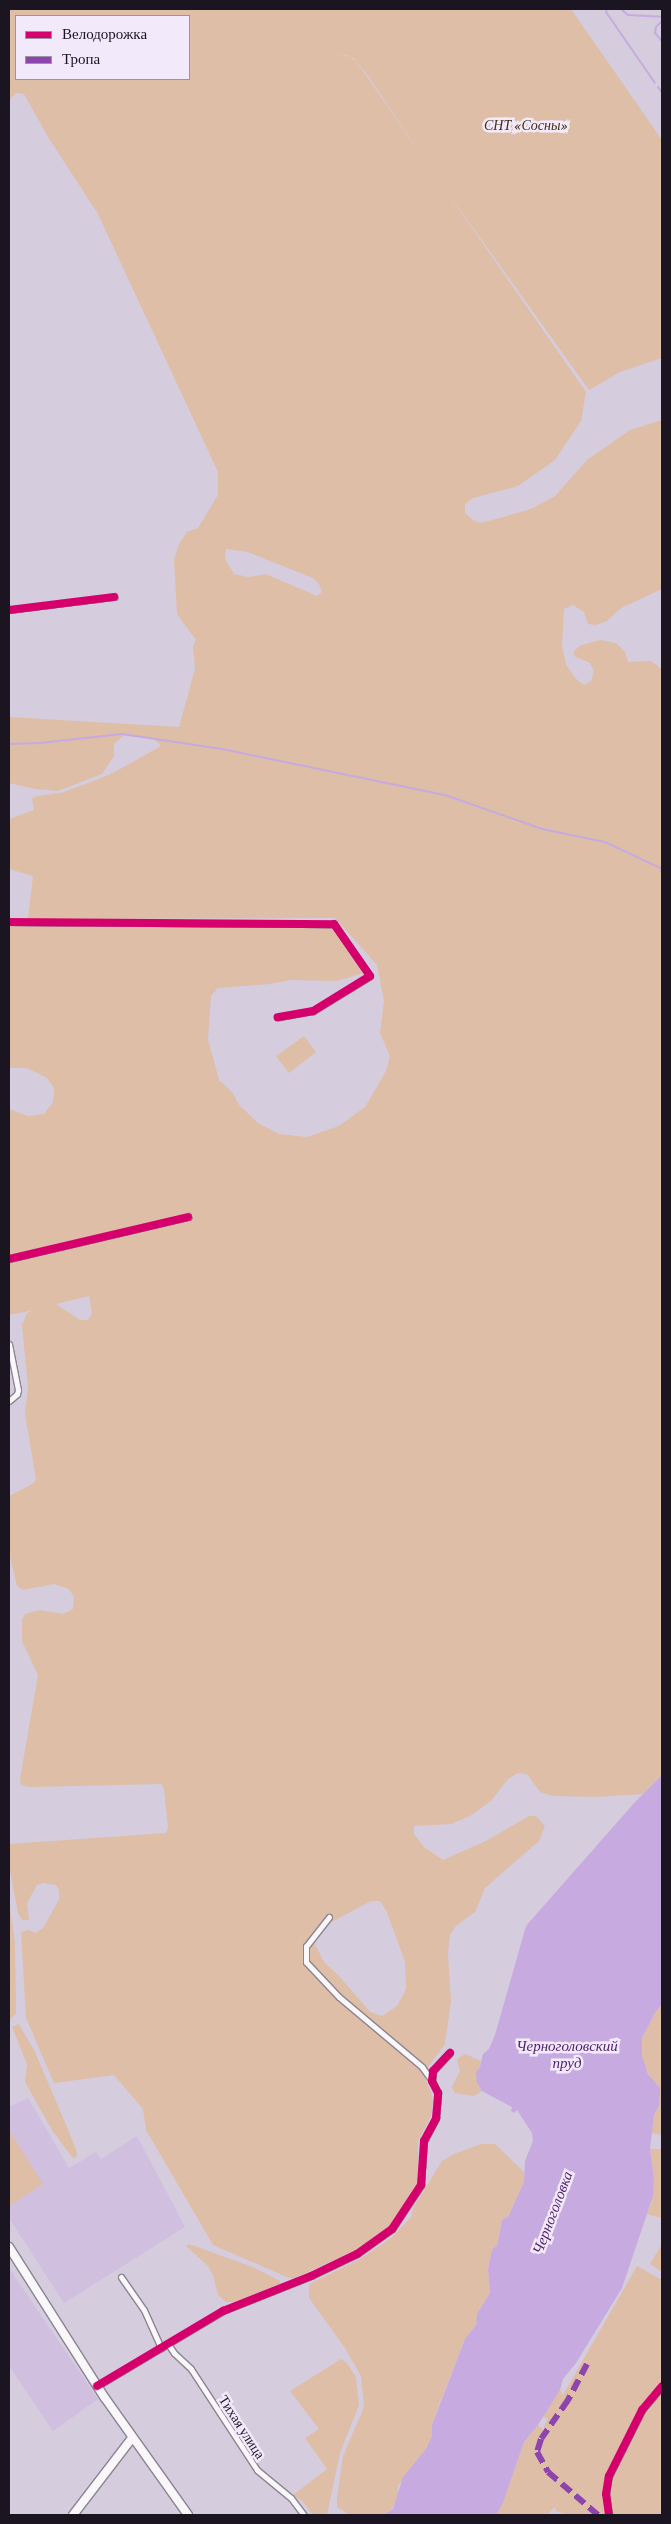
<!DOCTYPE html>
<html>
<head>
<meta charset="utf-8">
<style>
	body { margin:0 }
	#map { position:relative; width:671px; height:2524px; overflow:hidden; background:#d5ccde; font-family:"Crimson Pro",serif }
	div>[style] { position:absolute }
	.built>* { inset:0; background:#d0bfde }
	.green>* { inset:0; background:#debea7 }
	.water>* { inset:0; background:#c7aadf }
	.stream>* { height:2px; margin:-1px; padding:0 1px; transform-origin:1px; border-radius:1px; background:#c7aadf }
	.roads { filter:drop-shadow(1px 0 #8b8492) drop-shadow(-1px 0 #8b8492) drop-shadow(0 1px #8b8492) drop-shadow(0 -1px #8b8492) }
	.street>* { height:5px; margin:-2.5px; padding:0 2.5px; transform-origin:2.5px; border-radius:2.5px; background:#f9f7fa }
	.secondary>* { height:8px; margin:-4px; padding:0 4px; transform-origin:4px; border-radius:4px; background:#f9f7fa }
	.quiet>* { height:6px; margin-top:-3px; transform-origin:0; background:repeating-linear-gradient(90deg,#8e44ad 0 12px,transparent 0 18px) }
	.cycleway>* { height:8px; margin:-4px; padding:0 4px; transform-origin:4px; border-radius:4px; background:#d6006c }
	span { translate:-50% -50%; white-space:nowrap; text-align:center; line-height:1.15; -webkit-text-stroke:5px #f2e9fa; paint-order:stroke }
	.park-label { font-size:14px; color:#432c10; font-style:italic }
	.street-label { font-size:14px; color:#1b1421 }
	.water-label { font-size:15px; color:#522171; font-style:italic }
	.frame { position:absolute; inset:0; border:10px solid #1b1421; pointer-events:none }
	.legend { position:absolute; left:15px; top:15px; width:175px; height:65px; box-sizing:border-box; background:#f2e9fa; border:1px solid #9c94a3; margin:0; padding:6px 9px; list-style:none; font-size:15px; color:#1b1421 }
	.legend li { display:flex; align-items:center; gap:10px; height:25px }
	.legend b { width:25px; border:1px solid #9c94a3 }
</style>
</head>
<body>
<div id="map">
	<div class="built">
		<i style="clip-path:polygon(28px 2098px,69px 2168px,96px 2152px,101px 2159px,137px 2136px,185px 2227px,64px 2303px,9px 2218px,9px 2107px)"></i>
		<i style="clip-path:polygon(9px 2268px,98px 2399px,53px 2431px,9px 2366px)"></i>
	</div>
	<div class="green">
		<i style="clip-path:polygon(evenodd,9px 9px,571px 9px,662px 140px,662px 358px,620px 372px,589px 390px,435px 175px,368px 76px,354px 58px,332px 52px,349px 56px,356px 61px,586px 392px,581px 421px,555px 460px,518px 486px,473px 498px,465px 504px,465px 513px,473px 520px,481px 523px,531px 509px,555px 496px,587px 460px,630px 430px,662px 420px,662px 589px,621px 608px,607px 621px,596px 625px,588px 624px,584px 612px,573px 605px,564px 609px,562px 645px,566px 664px,575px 678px,584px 685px,591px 681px,594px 671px,590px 663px,574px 656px,574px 652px,579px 646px,600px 640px,616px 643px,625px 652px,628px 662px,651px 661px,662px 669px,662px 1775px,643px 1794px,597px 1797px,553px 1796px,540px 1792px,527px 1774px,518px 1773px,508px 1779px,491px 1801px,470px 1816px,451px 1824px,414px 1826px,414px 1834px,424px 1847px,443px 1860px,488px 1840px,529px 1816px,536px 1816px,545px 1826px,539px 1841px,485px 1888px,475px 1912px,456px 1926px,450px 1935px,448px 1954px,451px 2001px,445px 2044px,426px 2070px,425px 2079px,431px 2091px,433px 2101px,431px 2116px,418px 2141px,418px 2183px,390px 2226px,354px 2251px,295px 2278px,289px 2278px,213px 2245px,146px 2130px,143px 2109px,114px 2075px,54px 2083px,26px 2018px,21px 1932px,28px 1930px,36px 1933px,44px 1927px,59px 1899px,59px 1890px,56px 1885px,44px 1883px,37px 1885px,27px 1903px,29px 1920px,22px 1920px,18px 1913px,9px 1866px,9px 1844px,166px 1833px,168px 1827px,164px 1789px,161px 1784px,30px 1787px,21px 1785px,20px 1779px,38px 1675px,22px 1641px,22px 1620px,25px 1614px,39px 1610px,63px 1614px,73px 1609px,74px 1597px,69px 1589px,54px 1584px,23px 1590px,17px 1586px,9px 1553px,9px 1496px,34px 1483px,36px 1479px,25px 1414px,28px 1387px,22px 1325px,27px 1313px,34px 1310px,9px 1315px,9px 1109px,28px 1116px,44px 1114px,53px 1102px,54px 1088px,47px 1078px,27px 1068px,9px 1068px,9px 926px,332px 927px,363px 973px,337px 981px,291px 980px,270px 984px,218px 988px,211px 996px,208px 1039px,219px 1080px,233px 1093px,239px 1105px,258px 1123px,279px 1134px,307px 1137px,339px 1126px,365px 1107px,386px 1071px,390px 1056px,380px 1033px,384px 1001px,377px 965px,335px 918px,28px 919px,33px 876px,9px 869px,9px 819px,34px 810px,32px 798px,37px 796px,61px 793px,96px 780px,113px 773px,161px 746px,155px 739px,124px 735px,114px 744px,114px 756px,102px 774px,58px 791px,35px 789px,9px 783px,9px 717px,179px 727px,195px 669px,193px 646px,196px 640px,177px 614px,174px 559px,179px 544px,187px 532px,198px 528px,218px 495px,218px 472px,98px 214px,48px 137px,24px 94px,16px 93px,9px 100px,9px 9px,16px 16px,189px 16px,189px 79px,16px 79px,16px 16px,9px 9px,226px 549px,248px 552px,313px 578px,319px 584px,322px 592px,317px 596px,266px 574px,248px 577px,234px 574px,225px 559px,226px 549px,9px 9px,89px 1296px,92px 1313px,88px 1320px,80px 1320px,56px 1304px,89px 1296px,9px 9px,371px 1901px,380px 1901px,387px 1912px,405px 1962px,406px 1989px,397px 2006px,382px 2016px,370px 2012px,340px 1977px,324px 1962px,314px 1942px,318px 1933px,326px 1925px,371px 1901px)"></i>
		<i style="clip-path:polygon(304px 1036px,316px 1052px,289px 1073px,276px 1056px)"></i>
		<i style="clip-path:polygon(9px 1901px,15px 1942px,16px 2014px,9px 2020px)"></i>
		<i style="clip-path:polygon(662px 2004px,662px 2135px,651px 2133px,654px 2115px,659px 2106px,657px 2084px,653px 2083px,645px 2066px,642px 2056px,642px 2038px,655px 2013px)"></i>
		<i style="clip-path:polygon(19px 2024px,35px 2052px,64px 2120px,77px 2152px,76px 2158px,72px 2157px,52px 2130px,25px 2082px,27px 2064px,12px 2027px)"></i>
		<i style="clip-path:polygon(465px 2054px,481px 2061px,477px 2083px,482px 2091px,474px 2096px,455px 2093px,452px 2087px,460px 2071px,457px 2059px)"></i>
		<i style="clip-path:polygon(9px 2130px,43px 2184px,9px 2206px)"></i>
		<i style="clip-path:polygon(481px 2144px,495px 2144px,524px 2172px,524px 2182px,508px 2217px,501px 2224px,497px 2246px,492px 2249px,488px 2269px,490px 2293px,477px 2314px,476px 2325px,465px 2339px,437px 2410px,432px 2425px,432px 2436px,426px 2449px,398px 2486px,398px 2497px,392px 2509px,383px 2515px,348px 2515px,343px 2510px,337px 2508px,337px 2498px,343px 2456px,364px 2407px,361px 2376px,345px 2348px,309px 2298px,309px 2284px,360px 2259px,392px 2237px,411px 2217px,413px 2208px,442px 2161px,452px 2155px)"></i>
		<i style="clip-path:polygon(650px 2149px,662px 2149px,662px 2218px,646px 2214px,651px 2205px,654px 2179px)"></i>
		<i style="clip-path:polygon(189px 2244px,255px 2268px,280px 2281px,280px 2284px,234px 2302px,226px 2302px,218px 2295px,213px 2275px,207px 2265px,186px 2246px)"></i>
		<i style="clip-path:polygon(662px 2244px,662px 2272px,650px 2264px)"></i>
		<i style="clip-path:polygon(637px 2266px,662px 2280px,662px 2515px,568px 2515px,556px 2511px,555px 2507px,547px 2515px,496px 2515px,503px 2503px,524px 2442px,538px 2425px,545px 2431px,544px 2426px,548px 2419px,543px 2417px,548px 2406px,560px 2390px,563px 2395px)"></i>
		<i style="clip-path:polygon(341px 2359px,346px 2362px,356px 2377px,359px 2405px,340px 2453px,327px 2515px,313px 2515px,302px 2501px,293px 2495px,327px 2469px,305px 2438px,319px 2429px,290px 2391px)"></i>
	</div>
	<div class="water">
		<i style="clip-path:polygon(662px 1775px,662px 2004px,655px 2013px,642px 2038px,642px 2056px,648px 2074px,660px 2088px,659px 2106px,654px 2115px,650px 2149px,654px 2179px,653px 2196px,622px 2288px,576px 2363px,563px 2379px,560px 2390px,538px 2425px,524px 2442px,503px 2503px,496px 2515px,383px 2515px,393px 2509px,403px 2477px,426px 2449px,432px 2436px,432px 2425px,465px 2339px,476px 2325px,477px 2314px,490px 2293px,488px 2269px,492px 2249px,497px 2246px,502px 2220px,508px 2217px,524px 2182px,525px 2161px,533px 2141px,532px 2133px,517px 2110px,514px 2113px,511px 2111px,512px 2107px,482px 2091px,477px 2083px,476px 2072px,480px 2067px,483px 2054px,489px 2049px,495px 2035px,526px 1926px,635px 1802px)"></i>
	</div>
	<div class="stream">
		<i style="left:607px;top:9px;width:3px;rotate:108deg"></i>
		<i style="left:606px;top:12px;width:86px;rotate:55.4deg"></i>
		<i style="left:621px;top:9px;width:9px;rotate:41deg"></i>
		<i style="left:628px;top:15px;width:34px;rotate:3deg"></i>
		<i style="left:662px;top:21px;width:8px;rotate:135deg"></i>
		<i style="left:656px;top:27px;width:6px;rotate:99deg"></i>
		<i style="left:655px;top:33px;width:11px;rotate:49deg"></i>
		<i style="left:658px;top:87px;width:7px;rotate:56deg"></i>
		<i style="left:9px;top:744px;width:31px;rotate:-2deg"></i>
		<i style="left:40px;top:743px;width:82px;rotate:-6.3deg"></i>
		<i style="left:122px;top:734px;width:101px;rotate:8.5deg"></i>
		<i style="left:222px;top:749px;width:231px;rotate:11.7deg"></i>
		<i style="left:448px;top:796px;width:100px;rotate:19.3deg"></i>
		<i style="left:542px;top:829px;width:64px;rotate:11.7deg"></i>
		<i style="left:605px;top:842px;width:63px;rotate:25.3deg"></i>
	</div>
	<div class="roads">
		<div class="street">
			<i style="left:9px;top:610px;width:106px;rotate:-7.1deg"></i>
			<i style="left:9px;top:922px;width:325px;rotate:0.4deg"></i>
			<i style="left:334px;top:924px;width:63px;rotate:55.3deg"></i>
			<i style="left:370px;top:976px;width:67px;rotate:148.4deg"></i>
			<i style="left:313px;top:1011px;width:36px;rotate:170deg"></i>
			<i style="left:9px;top:1259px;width:184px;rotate:-13.2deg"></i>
			<i style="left:9px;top:1344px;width:47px;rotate:78.9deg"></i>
			<i style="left:18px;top:1390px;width:4px;rotate:104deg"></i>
			<i style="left:17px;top:1394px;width:11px;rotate:139deg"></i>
			<i style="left:329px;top:1917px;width:37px;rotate:128deg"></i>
			<i style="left:306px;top:1946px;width:16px;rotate:90deg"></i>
			<i style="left:306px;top:1962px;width:48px;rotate:46.7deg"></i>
			<i style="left:339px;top:1997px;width:109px;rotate:40.1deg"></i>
			<i style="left:422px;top:2067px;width:17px;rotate:54deg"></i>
			<i style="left:121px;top:2277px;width:40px;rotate:55.1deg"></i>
			<i style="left:144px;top:2310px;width:42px;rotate:65.9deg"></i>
			<i style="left:168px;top:2344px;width:11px;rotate:56deg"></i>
			<i style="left:174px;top:2353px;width:23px;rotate:43deg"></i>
			<i style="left:191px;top:2369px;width:121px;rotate:56.8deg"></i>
			<i style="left:257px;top:2470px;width:44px;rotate:39.5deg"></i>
			<i style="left:291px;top:2498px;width:21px;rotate:53deg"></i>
			<i style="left:97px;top:2386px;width:147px;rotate:-30.8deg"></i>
			<i style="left:223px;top:2311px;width:95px;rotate:-21.7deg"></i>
			<i style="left:311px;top:2276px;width:51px;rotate:-25.6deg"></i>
			<i style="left:357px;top:2254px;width:43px;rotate:-35.5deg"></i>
			<i style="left:392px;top:2229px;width:53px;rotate:-56.6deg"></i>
			<i style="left:421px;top:2185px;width:44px;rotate:-86.1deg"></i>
			<i style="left:424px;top:2141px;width:26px;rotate:-62deg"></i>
			<i style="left:436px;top:2118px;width:25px;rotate:-85deg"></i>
			<i style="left:438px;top:2093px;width:13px;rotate:-117deg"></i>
			<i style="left:432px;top:2081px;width:10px;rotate:-84deg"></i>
			<i style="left:433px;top:2071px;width:25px;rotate:-47deg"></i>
			<i style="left:609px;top:2515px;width:21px;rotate:-98deg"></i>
			<i style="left:606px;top:2494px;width:18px;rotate:-81deg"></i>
			<i style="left:609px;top:2476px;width:74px;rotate:-63.4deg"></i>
			<i style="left:642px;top:2410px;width:31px;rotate:-50deg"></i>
		</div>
		<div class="secondary">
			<i style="left:9px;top:2247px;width:179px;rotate:57.6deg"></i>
			<i style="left:105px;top:2398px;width:143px;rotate:54.6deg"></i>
			<i style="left:73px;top:2515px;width:97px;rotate:-52.5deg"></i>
		</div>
	</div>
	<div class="quiet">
		<i style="left:587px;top:2364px;width:41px;rotate:117.8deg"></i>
		<i style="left:568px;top:2400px;width:47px;rotate:124.7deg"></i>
		<i style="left:541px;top:2439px;width:14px;rotate:107deg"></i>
		<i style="left:537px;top:2452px;width:23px;rotate:61deg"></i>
		<i style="left:548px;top:2472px;width:66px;rotate:40.7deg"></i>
	</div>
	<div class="cycleway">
		<i style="left:9px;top:610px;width:106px;rotate:-7.1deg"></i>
		<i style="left:9px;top:922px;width:325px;rotate:0.4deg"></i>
		<i style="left:334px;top:924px;width:63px;rotate:55.3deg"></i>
		<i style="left:370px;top:976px;width:67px;rotate:148.4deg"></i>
		<i style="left:313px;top:1011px;width:36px;rotate:170deg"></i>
		<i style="left:9px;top:1259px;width:184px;rotate:-13.2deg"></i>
		<i style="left:97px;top:2386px;width:147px;rotate:-30.8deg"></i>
		<i style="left:223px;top:2311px;width:95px;rotate:-21.7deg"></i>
		<i style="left:311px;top:2276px;width:51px;rotate:-25.6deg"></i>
		<i style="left:357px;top:2254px;width:43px;rotate:-35.5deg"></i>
		<i style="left:392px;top:2229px;width:53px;rotate:-56.6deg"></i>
		<i style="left:421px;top:2185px;width:44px;rotate:-86.1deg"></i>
		<i style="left:424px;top:2141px;width:26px;rotate:-62deg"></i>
		<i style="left:436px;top:2118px;width:25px;rotate:-85deg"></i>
		<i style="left:438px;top:2093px;width:13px;rotate:-117deg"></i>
		<i style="left:432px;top:2081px;width:10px;rotate:-84deg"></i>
		<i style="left:433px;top:2071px;width:25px;rotate:-47deg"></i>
		<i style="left:609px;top:2515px;width:21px;rotate:-98deg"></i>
		<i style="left:606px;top:2494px;width:18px;rotate:-81deg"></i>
		<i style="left:609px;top:2476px;width:74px;rotate:-63.4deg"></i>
		<i style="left:642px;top:2410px;width:31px;rotate:-50deg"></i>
	</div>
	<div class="park-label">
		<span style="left:526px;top:125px">СНТ «Сосны»</span>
	</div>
	<div class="street-label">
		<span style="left:242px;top:2427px;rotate:57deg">Тихая улица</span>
	</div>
	<div class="water-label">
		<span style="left:567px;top:2055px">Черноголовский<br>пруд</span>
		<span style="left:553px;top:2213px;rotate:-69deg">Черноголовка</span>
	</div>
	<div class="frame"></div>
	<ul class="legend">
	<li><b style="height:6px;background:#d6006c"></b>Велодорожка</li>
	<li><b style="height:6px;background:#8e44ad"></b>Тропа</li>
	</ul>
</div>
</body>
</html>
